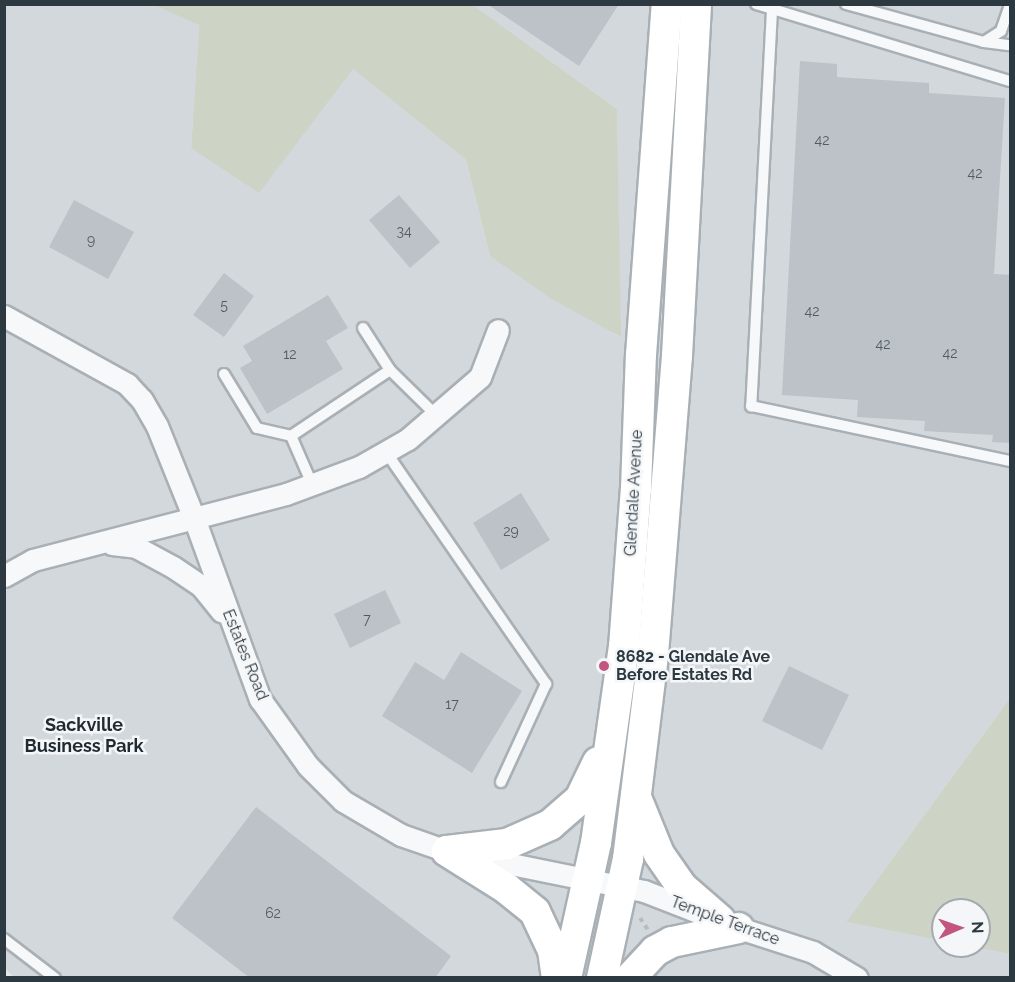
<!DOCTYPE html>
<html>
<head>
<meta charset="utf-8">
<style>
	body { margin:0 }
	#map { position:relative; width:1015px; height:982px; overflow:hidden; background:#e4e8eb; font-family:Raleway,sans-serif }
	div>[style] { position:absolute }
	.built>* { inset:0; background:#d2d8dc }
	.green>* { inset:0; background:#cdd4c6 }
	.building>* { inset:0; background:#bcc2c7 }
	.path>* { height:4px; margin-top:-2px; transform-origin:0; background:repeating-linear-gradient(90deg,#b6bbbe 0 4.5px,transparent 0 9px) }
	.roads { filter:drop-shadow(2px 0 #a9b0b5) drop-shadow(-2px 0 #a9b0b5) drop-shadow(0 2px #a9b0b5) drop-shadow(0 -2px #a9b0b5) }
	.lane>* { height:10px; margin:-5px; padding:0 5px; transform-origin:5px; border-radius:5px; background:#f7f8f9 }
	.street>* { height:21px; margin:-10.5px; padding:0 10.5px; transform-origin:10.5px; border-radius:10.5px; background:#f7f8f9 }
	.secondary>* { height:30px; margin:-15px; padding:0 15px; transform-origin:15px; border-radius:15px; background:#fff }
	.dots>* { width:16px; height:16px; translate:-50% -50%; box-sizing:border-box; border:3px solid #f4f6f8; border-radius:50% }
	span { translate:-50% -50%; white-space:nowrap; text-align:center; line-height:1.15; -webkit-text-stroke:5px #f4f6f8; paint-order:stroke }
	.number-label { font-size:14px; color:#515b62 }
	.number-label span { -webkit-text-stroke-width:0 }
	.street-label { font-size:16px; color:#2d3941 }
	.poi-label { font-size:16px; color:#2d3941; font-weight:700 }
	.left { translate:0 -50%; text-align:left }
	.neighbourhood-label { font-size:18px; color:#1f2a33; font-weight:700 }
	.frame { position:absolute; inset:0; border:6px solid #2d3941; pointer-events:none }
	.north { position:absolute; left:931px; top:898px; width:60px; height:60px; box-sizing:border-box; background:#f4f6f8; border:2px solid #a4aaaf; border-radius:50%; rotate:88deg; font-size:16px; font-weight:700; line-height:24px; text-align:center; color:#2d3941 }
	.north::after { content:''; display:block; margin:auto; width:21px; height:27px; background:#c2567e; clip-path:polygon(50% 0,100% 100%,50% 72%,0 100%) }
</style>
</head>
<body>
<div id="map">
	<div class="built">
		<i style="clip-path:polygon(4px 5px,154px 5px,199px 24px,191px 148px,352px 68px,466px 160px,490px 256px,620px 337px,617px 109px,473px 5px,1010px 5px,1010px 698px,846px 922px,943px 941px,943px 946px,968px 946px,1010px 954px,1010px 977px,14px 977px,4px 968px)"></i>
	</div>
	<div class="green">
		<i style="clip-path:polygon(154px 5px,473px 5px,617px 109px,621px 337px,550px 298px,490px 256px,466px 160px,353px 69px,259px 193px,191px 148px,199px 25px)"></i>
		<i style="clip-path:polygon(1010px 698px,1010px 954px,968px 946px,979px 946px,979px 910px,943px 910px,943px 941px,846px 922px)"></i>
	</div>
	<div class="building">
		<i style="clip-path:polygon(487px 4px,619px 4px,579px 66px)"></i>
		<i style="clip-path:polygon(800px 61px,837px 64px,837px 77px,929px 83px,929px 93px,1005px 98px,994px 274px,1011px 275px,1011px 443px,992px 442px,993px 435px,924px 431px,925px 421px,857px 417px,858px 400px,782px 395px)"></i>
		<i style="clip-path:polygon(399px 195px,440px 242px,410px 268px,369px 220px)"></i>
		<i style="clip-path:polygon(74px 200px,134px 232px,108px 279px,49px 247px)"></i>
		<i style="clip-path:polygon(224px 273px,254px 296px,224px 337px,193px 315px)"></i>
		<i style="clip-path:polygon(328px 295px,348px 328px,326px 341px,343px 369px,267px 414px,240px 368px,252px 361px,243px 346px)"></i>
		<i style="clip-path:polygon(521px 493px,550px 540px,501px 570px,473px 523px)"></i>
		<i style="clip-path:polygon(385px 590px,401px 623px,350px 648px,334px 614px)"></i>
		<i style="clip-path:polygon(461px 652px,522px 691px,472px 773px,382px 716px,415px 662px,444px 680px)"></i>
		<i style="clip-path:polygon(789px 666px,849px 695px,822px 750px,762px 721px)"></i>
		<i style="clip-path:polygon(256px 807px,451px 956px,435px 978px,250px 978px,172px 918px)"></i>
	</div>
	<div class="path">
		<i style="left:640px;top:918px;width:14px;rotate:56deg"></i>
	</div>
	<div class="roads">
		<div class="lane">
			<i style="left:756px;top:4px;width:265px;rotate:16.9deg"></i>
			<i style="left:846px;top:4px;width:143px;rotate:15.4deg"></i>
			<i style="left:984px;top:42px;width:26px;rotate:7deg"></i>
			<i style="left:772px;top:10px;width:397px;rotate:93deg"></i>
			<i style="left:751px;top:406px;width:265px;rotate:12deg"></i>
			<i style="left:984px;top:42px;width:20px;rotate:-33deg"></i>
			<i style="left:1001px;top:31px;width:28px;rotate:-71deg"></i>
			<i style="left:363px;top:328px;width:50px;rotate:57.3deg"></i>
			<i style="left:224px;top:374px;width:63px;rotate:58.6deg"></i>
			<i style="left:257px;top:428px;width:35px;rotate:13deg"></i>
			<i style="left:386px;top:452px;width:282px;rotate:55.4deg"></i>
			<i style="left:546px;top:684px;width:108px;rotate:114.7deg"></i>
			<i style="left:312px;top:484px;width:52px;rotate:-113.6deg"></i>
			<i style="left:291px;top:436px;width:119px;rotate:-33.7deg"></i>
			<i style="left:390px;top:370px;width:64px;rotate:44.4deg"></i>
			<i style="left:4px;top:939px;width:64px;rotate:37.4deg"></i>
		</div>
		<div class="street">
			<i style="left:4px;top:316px;width:141px;rotate:28.9deg"></i>
			<i style="left:127px;top:384px;width:22px;rotate:47deg"></i>
			<i style="left:142px;top:400px;width:30px;rotate:60deg"></i>
			<i style="left:157px;top:426px;width:99px;rotate:68.1deg"></i>
			<i style="left:194px;top:518px;width:193px;rotate:70deg"></i>
			<i style="left:260px;top:699px;width:82px;rotate:54.4deg"></i>
			<i style="left:308px;top:766px;width:49px;rotate:45deg"></i>
			<i style="left:343px;top:801px;width:67px;rotate:30.4deg"></i>
			<i style="left:401px;top:835px;width:49px;rotate:19.2deg"></i>
			<i style="left:447px;top:851px;width:201px;rotate:11.5deg"></i>
			<i style="left:644px;top:891px;width:102px;rotate:21.3deg"></i>
			<i style="left:739px;top:928px;width:78px;rotate:18deg"></i>
			<i style="left:813px;top:952px;width:51px;rotate:30.6deg"></i>
			<i style="left:112px;top:544px;width:24px;rotate:7deg"></i>
			<i style="left:136px;top:547px;width:42px;rotate:28.4deg"></i>
			<i style="left:173px;top:567px;width:34px;rotate:34deg"></i>
			<i style="left:201px;top:586px;width:33px;rotate:51deg"></i>
			<i style="left:4px;top:576px;width:33px;rotate:-29deg"></i>
			<i style="left:33px;top:560px;width:261px;rotate:-14.6deg"></i>
			<i style="left:286px;top:494px;width:78px;rotate:-20.3deg"></i>
			<i style="left:359px;top:467px;width:56px;rotate:-29.7deg"></i>
			<i style="left:408px;top:439px;width:95px;rotate:-40.7deg"></i>
			<i style="left:480px;top:377px;width:50px;rotate:-69deg"></i>
		</div>
		<div class="secondary">
			<i style="left:637px;top:800px;width:58px;rotate:67.8deg"></i>
			<i style="left:659px;top:854px;width:40px;rotate:55.1deg"></i>
			<i style="left:682px;top:887px;width:50px;rotate:41deg"></i>
			<i style="left:447px;top:851px;width:60px;rotate:-6.7deg"></i>
			<i style="left:507px;top:844px;width:47px;rotate:-23.8deg"></i>
			<i style="left:550px;top:825px;width:40px;rotate:-41deg"></i>
			<i style="left:580px;top:799px;width:41px;rotate:-64.1deg"></i>
			<i style="left:447px;top:851px;width:71px;rotate:32.3deg"></i>
			<i style="left:507px;top:889px;width:36px;rotate:39deg"></i>
			<i style="left:535px;top:912px;width:42px;rotate:64.7deg"></i>
			<i style="left:553px;top:950px;width:28px;rotate:82deg"></i>
			<i style="left:566px;top:978px;width:138px;rotate:-77.5deg"></i>
			<i style="left:596px;top:843px;width:198px;rotate:-81.9deg"></i>
			<i style="left:624px;top:647px;width:158px;rotate:-85.7deg"></i>
			<i style="left:636px;top:489px;width:134px;rotate:-87.9deg"></i>
			<i style="left:641px;top:355px;width:352px;rotate:-85.8deg"></i>
			<i style="left:602px;top:978px;width:122px;rotate:-77.7deg"></i>
			<i style="left:628px;top:859px;width:207px;rotate:-83deg"></i>
			<i style="left:653px;top:654px;width:299px;rotate:-85.4deg"></i>
			<i style="left:677px;top:356px;width:353px;rotate:-86.9deg"></i>
			<i style="left:630px;top:978px;width:37px;rotate:-47deg"></i>
			<i style="left:655px;top:951px;width:19px;rotate:-28deg"></i>
			<i style="left:672px;top:942px;width:68px;rotate:-11.8deg"></i>
		</div>
	</div>
	<div class="dots">
		<i style="left:604px;top:666px;background:#c2567e"></i>
	</div>
	<div class="number-label">
		<span style="left:822px;top:140px">42</span>
		<span style="left:975px;top:173px">42</span>
		<span style="left:404px;top:231px">34</span>
		<span style="left:91px;top:240px">9</span>
		<span style="left:224px;top:305px">5</span>
		<span style="left:812px;top:311px">42</span>
		<span style="left:883px;top:344px">42</span>
		<span style="left:950px;top:353px">42</span>
		<span style="left:290px;top:354px">12</span>
		<span style="left:511px;top:531px">29</span>
		<span style="left:367px;top:619px">7</span>
		<span style="left:452px;top:704px">17</span>
		<span style="left:273px;top:913px">62</span>
	</div>
	<div class="street-label">
		<span style="left:634px;top:493px;rotate:-87deg">Glendale Avenue</span>
		<span style="left:245px;top:655px;rotate:68deg">Estates Road</span>
		<span style="left:725px;top:921px;rotate:20deg">Temple Terrace</span>
	</div>
	<div class="poi-label">
		<span class="left" style="left:616px;top:666px">8682 - Glendale Ave<br>Before Estates Rd</span>
	</div>
	<div class="neighbourhood-label">
		<span style="left:84px;top:736px">Sackville<br>Business Park</span>
	</div>
	<div class="frame"></div>
	<div class="north">N</div>
</div>
</body>
</html>
